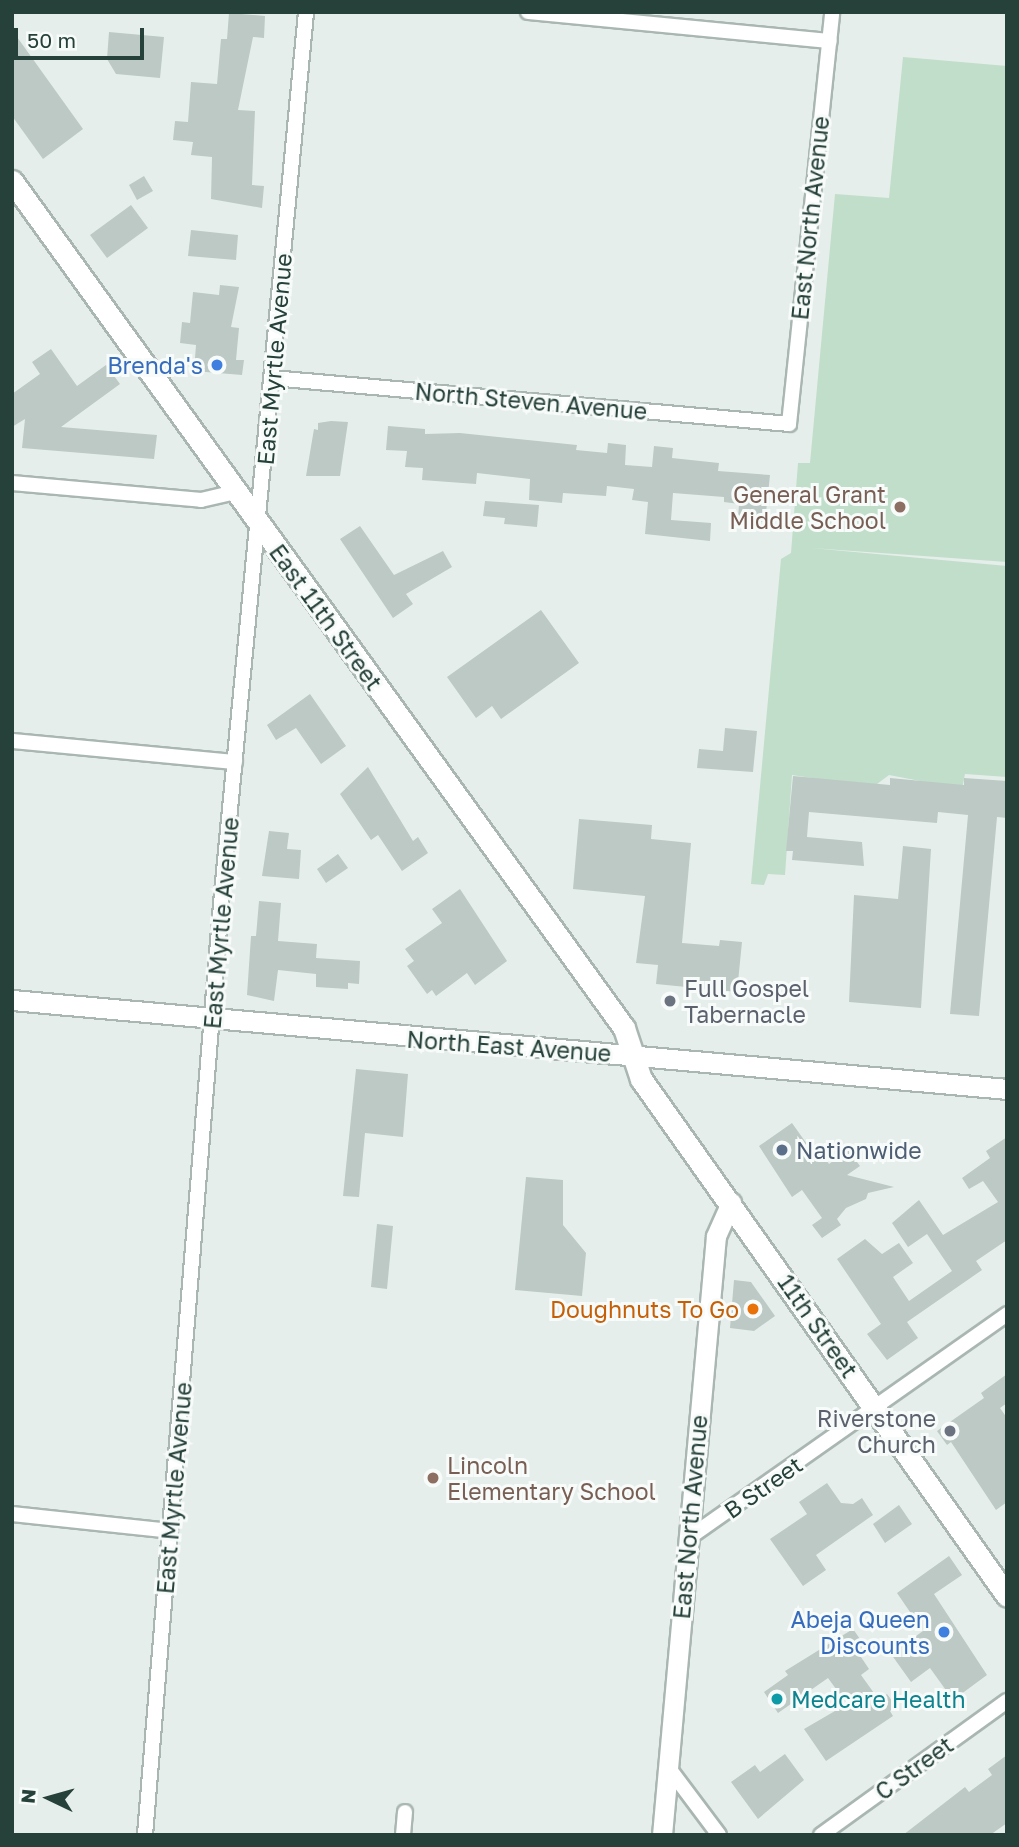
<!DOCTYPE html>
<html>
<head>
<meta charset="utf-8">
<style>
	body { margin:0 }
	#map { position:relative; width:1019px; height:1847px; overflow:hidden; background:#e6eeeb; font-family:"Golos Text",sans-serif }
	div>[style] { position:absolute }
	.green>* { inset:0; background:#c1deca }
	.building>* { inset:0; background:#bcc9c4 }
	.roads { filter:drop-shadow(2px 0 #a9b6b2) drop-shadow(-2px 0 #a9b6b2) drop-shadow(0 2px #a9b6b2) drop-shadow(0 -2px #a9b6b2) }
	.minor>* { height:14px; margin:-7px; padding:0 7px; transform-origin:7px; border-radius:7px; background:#fff }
	.tertiary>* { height:19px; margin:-9.5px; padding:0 9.5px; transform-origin:9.5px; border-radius:9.5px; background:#fff }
	.secondary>* { height:21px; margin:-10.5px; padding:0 10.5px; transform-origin:10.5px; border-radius:10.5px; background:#fff }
	.dots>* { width:19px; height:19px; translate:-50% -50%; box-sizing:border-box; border:4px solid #f7fbf9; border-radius:50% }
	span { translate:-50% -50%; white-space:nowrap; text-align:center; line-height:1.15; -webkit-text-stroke:6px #f7fbf9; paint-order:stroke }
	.street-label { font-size:23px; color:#26403a }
	.shop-label { font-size:23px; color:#366cbe }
	.right { translate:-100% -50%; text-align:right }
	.education-label { font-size:23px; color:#785e54 }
	.left { translate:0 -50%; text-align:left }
	.worship-label { font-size:23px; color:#5b616d }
	.service-label { font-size:23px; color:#4e5e75 }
	.food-label { font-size:23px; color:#c56008 }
	.culture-label { font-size:23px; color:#0d838f }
	.frame { position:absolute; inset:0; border:14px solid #26403a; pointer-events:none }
	.north { position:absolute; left:14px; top:1763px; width:70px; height:70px; -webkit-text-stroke:5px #f7fbf9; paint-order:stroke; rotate:275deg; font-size:19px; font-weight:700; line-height:28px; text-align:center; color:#26403a }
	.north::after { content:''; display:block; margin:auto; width:24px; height:32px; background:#26403a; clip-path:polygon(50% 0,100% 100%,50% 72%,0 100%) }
	.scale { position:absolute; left:14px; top:28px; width:130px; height:32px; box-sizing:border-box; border:4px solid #26403a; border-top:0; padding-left:9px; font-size:21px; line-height:24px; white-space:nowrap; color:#26403a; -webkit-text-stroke:5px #f7fbf9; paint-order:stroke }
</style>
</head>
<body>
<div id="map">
	<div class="green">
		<i style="clip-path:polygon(903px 57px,1007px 66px,1007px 562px,811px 548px,1007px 566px,1007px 777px,965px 774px,962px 789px,889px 775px,873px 787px,792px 775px,785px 875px,768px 874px,764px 885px,751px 884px,781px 559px,791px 553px,798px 463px,810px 463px,835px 194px,889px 198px)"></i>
	</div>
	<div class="building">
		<i style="clip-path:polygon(229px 13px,265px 16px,264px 38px,253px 37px,238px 110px,255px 111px,252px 185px,264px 186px,262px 208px,211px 199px,212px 157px,191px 155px,193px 142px,173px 140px,175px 121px,188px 122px,191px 82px,217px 84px,221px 39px,227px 39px)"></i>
		<i style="clip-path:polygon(12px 30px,83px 129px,43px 159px,12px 116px)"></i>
		<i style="clip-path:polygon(109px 32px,164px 37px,160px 78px,116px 74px,107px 59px)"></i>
		<i style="clip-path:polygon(144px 176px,153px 191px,137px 200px,129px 185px)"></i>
		<i style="clip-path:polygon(131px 205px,148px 228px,107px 258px,90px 235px)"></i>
		<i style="clip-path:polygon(191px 230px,238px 235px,236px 260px,188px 256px)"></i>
		<i style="clip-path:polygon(220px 285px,239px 287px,231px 327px,239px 328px,236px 360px,244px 360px,242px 375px,194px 371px,196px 345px,180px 343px,182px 322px,190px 323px,193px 292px,219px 295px)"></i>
		<i style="clip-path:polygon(51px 349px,77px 386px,106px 365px,120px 384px,61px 427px,157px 435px,154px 459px,22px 448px,25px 419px,12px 427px,12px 394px,40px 374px,32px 362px)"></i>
		<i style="clip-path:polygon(331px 421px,348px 422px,340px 476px,306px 476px,314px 429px,318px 430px,318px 423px)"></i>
		<i style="clip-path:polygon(388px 426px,425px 429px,425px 434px,460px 433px,577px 445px,576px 450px,607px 453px,608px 443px,626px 445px,625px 465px,652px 467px,654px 446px,673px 448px,672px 458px,719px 463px,718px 471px,770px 475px,765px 522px,738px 520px,739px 504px,724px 502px,724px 497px,673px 493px,671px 520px,711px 523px,710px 541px,645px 534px,648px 502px,632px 500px,634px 489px,607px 486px,606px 496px,563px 493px,562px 503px,529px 500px,530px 479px,477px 473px,476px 484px,422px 480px,423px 468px,405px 467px,407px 451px,386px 450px)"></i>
		<i style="clip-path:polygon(485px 501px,539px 505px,537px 527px,504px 524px,505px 518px,483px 516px)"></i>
		<i style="clip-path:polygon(360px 526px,394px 575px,443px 551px,452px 567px,406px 594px,413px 604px,393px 618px,340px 539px)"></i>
		<i style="clip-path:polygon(541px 610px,579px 663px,501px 719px,492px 706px,476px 718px,447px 677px)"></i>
		<i style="clip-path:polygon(310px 694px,346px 746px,321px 764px,296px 728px,276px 740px,267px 725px)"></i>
		<i style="clip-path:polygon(725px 728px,757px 731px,753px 772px,697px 768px,699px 749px,723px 751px)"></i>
		<i style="clip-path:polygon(368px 767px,413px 841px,418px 837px,428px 853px,402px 871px,378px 835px,371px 840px,340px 794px)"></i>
		<i style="clip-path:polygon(793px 776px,890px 785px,890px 778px,964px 785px,964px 778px,1007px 781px,1007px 818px,997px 817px,979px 1016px,950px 1014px,968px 815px,938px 812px,937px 823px,809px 812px,807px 837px,862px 842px,864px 866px,792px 860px,793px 851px,786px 851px)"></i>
		<i style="clip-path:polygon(579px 819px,652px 825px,651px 839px,691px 843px,682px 943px,719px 946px,720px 940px,742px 942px,737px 992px,656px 984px,658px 965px,636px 963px,645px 896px,573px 889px)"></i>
		<i style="clip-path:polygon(269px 831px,289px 833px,287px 849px,301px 850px,299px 879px,262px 876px)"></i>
		<i style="clip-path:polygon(903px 846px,931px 849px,921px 1008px,849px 1002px,854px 895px,898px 899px)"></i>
		<i style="clip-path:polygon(338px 854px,348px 868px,326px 883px,317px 869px)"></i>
		<i style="clip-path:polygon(460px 889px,507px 961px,475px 985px,467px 973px,436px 996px,432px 990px,427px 994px,407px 966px,414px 961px,405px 949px,442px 923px,432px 909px)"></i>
		<i style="clip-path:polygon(259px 901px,281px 903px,278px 941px,317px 944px,316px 958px,360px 961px,359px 984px,348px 983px,348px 989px,316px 987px,316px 974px,278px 970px,274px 1001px,247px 995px,251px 936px,256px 936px)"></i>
		<i style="clip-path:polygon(356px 1069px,408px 1074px,403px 1137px,365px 1133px,359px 1197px,343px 1196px)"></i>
		<i style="clip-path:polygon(792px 1123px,814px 1154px,820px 1150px,829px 1164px,848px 1150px,860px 1166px,847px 1175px,894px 1187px,868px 1193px,866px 1199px,846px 1208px,837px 1219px,841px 1225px,822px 1238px,812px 1225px,822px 1218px,802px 1190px,792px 1197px,759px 1146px)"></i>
		<i style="clip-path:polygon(1007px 1137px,1007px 1240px,976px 1261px,982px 1270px,907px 1322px,918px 1338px,887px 1360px,867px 1334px,881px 1324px,837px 1259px,865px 1239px,882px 1254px,899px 1243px,913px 1263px,893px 1277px,909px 1301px,952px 1271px,927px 1234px,908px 1247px,892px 1223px,919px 1200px,943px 1235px,998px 1202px,983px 1181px,969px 1189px,962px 1178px,990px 1158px,986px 1151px)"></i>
		<i style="clip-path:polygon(526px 1177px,563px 1180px,563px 1225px,586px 1253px,582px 1296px,515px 1290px)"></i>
		<i style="clip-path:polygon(377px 1224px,393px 1226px,387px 1289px,371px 1287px)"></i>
		<i style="clip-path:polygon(734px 1280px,751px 1282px,775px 1316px,754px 1331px,730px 1328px)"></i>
		<i style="clip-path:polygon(1007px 1374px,1007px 1403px,1000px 1408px,1007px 1418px,1007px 1502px,996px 1510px,951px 1442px,947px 1445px,937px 1431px,984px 1398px,981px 1393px)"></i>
		<i style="clip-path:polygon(827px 1483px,841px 1503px,853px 1504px,862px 1498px,873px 1515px,816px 1555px,826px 1570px,803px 1586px,770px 1539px,807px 1514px,799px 1502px)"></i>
		<i style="clip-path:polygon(899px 1505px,912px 1524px,885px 1543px,873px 1524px)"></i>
		<i style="clip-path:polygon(949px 1556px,962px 1575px,934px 1594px,987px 1675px,953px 1700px,930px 1668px,911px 1682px,891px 1654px,923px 1631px,897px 1593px)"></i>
		<i style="clip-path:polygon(853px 1629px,867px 1649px,859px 1654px,869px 1669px,861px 1675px,879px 1700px,887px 1694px,896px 1706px,890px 1711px,893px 1716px,826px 1761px,804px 1729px,847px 1704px,828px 1678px,778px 1713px,764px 1692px,788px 1675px,785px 1671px)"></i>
		<i style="clip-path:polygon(785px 1754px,804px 1780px,758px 1819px,731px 1782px,755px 1765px,760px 1772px)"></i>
		<i style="clip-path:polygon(1007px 1755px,1007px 1823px,990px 1835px,903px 1835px,965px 1787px,969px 1792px,992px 1775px,988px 1769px)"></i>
	</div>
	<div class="roads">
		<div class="minor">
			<i style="left:528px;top:12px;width:303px;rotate:5.5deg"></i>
			<i style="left:272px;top:378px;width:519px;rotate:5.08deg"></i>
			<i style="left:789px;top:424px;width:414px;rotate:-84deg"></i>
			<i style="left:12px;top:483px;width:190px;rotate:5.1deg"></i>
			<i style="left:201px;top:500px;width:36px;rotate:-13deg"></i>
			<i style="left:12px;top:741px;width:224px;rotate:5.4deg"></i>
			<i style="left:12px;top:1514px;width:159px;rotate:6.1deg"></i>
			<i style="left:690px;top:1537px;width:388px;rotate:-35.1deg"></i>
			<i style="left:668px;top:1767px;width:85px;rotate:53.1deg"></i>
			<i style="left:145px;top:1835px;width:945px;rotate:-85.33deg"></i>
			<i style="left:222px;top:893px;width:885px;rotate:-84.55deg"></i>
			<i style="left:403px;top:1835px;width:23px;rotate:-85deg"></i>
			<i style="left:821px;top:1835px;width:229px;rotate:-35.8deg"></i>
		</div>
		<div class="tertiary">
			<i style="left:12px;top:1000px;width:999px;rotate:5.11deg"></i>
			<i style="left:662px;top:1835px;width:601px;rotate:-84.85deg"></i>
			<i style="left:716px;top:1236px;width:37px;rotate:-66deg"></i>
		</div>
		<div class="secondary">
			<i style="left:12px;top:181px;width:1045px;rotate:54.15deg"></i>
			<i style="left:624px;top:1028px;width:54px;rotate:71.6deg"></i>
			<i style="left:641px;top:1079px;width:633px;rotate:54.7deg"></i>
		</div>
	</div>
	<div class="dots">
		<i style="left:217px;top:365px;background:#3f7fe0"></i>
		<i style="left:900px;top:507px;background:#8d6e63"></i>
		<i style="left:670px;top:1001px;background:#6b7280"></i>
		<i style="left:782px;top:1150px;background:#5c6f8a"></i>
		<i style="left:753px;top:1309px;background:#e8710a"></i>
		<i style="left:950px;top:1431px;background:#6b7280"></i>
		<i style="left:433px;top:1478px;background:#8d6e63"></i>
		<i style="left:944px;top:1632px;background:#3f7fe0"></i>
		<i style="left:777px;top:1699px;background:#0f9aa8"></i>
	</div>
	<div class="street-label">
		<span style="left:810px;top:218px;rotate:-84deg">East North Avenue</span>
		<span style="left:274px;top:359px;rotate:-85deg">East Myrtle Avenue</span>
		<span style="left:531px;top:401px;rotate:5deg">North Steven Avenue</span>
		<span style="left:326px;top:617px;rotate:54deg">East 11th Street</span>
		<span style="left:221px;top:923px;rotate:-85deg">East Myrtle Avenue</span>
		<span style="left:509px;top:1046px;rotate:4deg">North East Avenue</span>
		<span style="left:818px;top:1326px;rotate:55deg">11th Street</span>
		<span style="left:763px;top:1487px;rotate:-35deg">B Street</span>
		<span style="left:174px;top:1488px;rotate:-85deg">East Myrtle Avenue</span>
		<span style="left:690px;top:1517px;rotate:-85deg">East North Avenue</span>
		<span style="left:914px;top:1768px;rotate:-36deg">C Street</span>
	</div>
	<div class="shop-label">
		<span class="right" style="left:203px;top:365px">Brenda's</span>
		<span class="right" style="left:930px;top:1632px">Abeja Queen<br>Discounts</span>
	</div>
	<div class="education-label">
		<span class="right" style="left:886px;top:507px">General Grant<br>Middle School</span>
		<span class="left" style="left:447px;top:1478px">Lincoln<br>Elementary School</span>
	</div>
	<div class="worship-label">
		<span class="left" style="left:684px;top:1001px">Full Gospel<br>Tabernacle</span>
		<span class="right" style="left:936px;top:1431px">Riverstone<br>Church</span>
	</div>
	<div class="service-label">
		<span class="left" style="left:796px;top:1150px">Nationwide</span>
	</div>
	<div class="food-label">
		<span class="right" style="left:739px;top:1309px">Doughnuts To Go</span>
	</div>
	<div class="culture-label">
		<span class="left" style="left:791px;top:1699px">Medcare Health</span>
	</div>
	<div class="frame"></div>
	<div class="north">N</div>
	<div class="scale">50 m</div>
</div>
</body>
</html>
